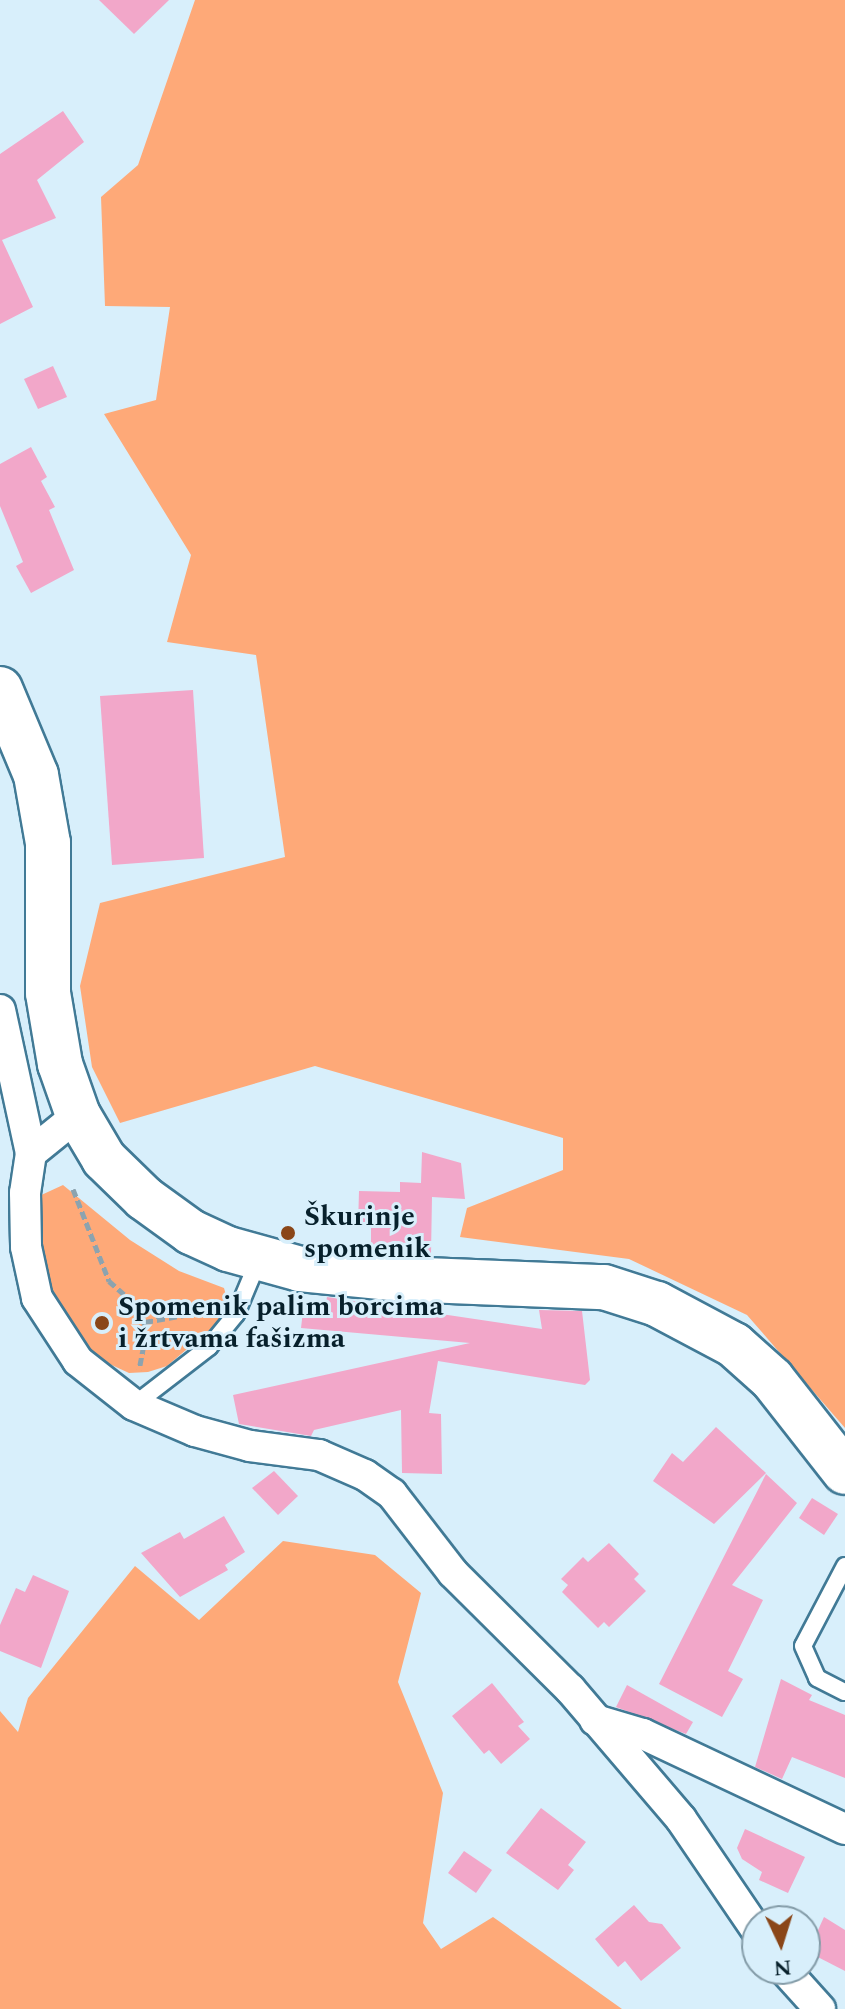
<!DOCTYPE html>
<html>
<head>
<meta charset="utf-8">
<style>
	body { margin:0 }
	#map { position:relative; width:845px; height:2009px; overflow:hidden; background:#d8effb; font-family:Spectral,serif }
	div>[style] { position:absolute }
	.green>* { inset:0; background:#fea978 }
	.building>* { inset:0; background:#f2a7c9 }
	.path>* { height:5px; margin-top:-2.5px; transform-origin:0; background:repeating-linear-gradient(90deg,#8ca3af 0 8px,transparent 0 12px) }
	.roads { filter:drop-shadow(2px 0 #417a96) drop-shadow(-2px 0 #417a96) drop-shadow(0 2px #417a96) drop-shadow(0 -2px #417a96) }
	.lane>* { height:16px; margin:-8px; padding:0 8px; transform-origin:8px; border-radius:8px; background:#fff }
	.street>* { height:30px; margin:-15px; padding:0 15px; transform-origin:15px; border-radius:15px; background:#fff }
	.secondary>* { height:44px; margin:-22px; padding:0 22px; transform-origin:22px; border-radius:22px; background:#fff }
	.dots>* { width:22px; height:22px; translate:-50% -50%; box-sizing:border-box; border:4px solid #d8effb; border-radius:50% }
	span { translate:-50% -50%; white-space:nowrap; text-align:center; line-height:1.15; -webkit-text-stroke:6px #d8effb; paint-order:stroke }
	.poi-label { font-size:28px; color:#07202b; font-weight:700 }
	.left { translate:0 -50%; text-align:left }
	.north { position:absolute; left:741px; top:1905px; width:80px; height:80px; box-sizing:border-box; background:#d8effb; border:2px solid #849ca8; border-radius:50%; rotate:176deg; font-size:22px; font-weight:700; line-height:32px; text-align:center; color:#07202b }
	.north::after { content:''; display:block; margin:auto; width:28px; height:36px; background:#8a4618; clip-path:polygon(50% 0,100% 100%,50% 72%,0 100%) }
</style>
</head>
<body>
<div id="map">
	<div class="green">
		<i style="clip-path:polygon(195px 0,845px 0,845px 1428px,747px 1315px,629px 1259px,460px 1237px,467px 1208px,563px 1170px,563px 1138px,315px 1066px,120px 1123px,92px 1067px,80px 986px,100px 903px,285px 857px,256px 655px,167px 642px,191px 555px,104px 414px,156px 400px,170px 307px,105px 306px,101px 197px,138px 165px)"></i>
		<i style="clip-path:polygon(63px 1185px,130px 1240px,179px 1271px,224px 1288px,229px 1306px,226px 1316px,167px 1366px,148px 1372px,129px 1373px,90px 1355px,45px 1283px,36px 1238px,37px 1197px)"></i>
		<i style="clip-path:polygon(283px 1541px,375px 1555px,421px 1593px,398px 1682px,443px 1793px,423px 1923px,441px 1949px,493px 1917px,622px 2009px,0 2009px,0 1711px,18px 1732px,28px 1698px,135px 1566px,199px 1620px)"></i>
	</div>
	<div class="building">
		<i style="clip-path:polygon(99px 0,169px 0,134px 34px)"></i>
		<i style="clip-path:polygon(63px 111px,84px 142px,37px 180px,56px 218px,2px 240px,33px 307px,0 324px,0 154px)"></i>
		<i style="clip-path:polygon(53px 366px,67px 397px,38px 409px,24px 379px)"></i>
		<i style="clip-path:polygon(31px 447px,47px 477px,41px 481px,55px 507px,49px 510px,74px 570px,31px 593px,16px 566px,23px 562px,0 506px,0 464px)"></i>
		<i style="clip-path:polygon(193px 690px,204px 858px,112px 865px,100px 696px)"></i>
		<i style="clip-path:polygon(422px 1152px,461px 1163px,465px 1199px,432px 1197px,431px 1254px,371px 1251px,371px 1226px,358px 1226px,359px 1191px,400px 1192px,400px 1182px,421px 1183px)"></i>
		<i style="clip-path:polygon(327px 1297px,542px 1329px,539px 1310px,582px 1311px,590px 1380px,585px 1385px,438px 1361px,429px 1413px,441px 1414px,442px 1474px,402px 1473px,401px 1410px,314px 1430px,311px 1436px,239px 1424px,233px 1395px,470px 1343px,301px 1328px,304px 1303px,326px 1302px)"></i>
		<i style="clip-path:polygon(716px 1427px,766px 1473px,714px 1524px,653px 1481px,672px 1453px,683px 1462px)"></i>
		<i style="clip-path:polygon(274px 1471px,298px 1496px,278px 1515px,252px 1488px)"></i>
		<i style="clip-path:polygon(766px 1474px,797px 1503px,732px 1585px,763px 1600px,728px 1671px,743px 1679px,722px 1717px,659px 1684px)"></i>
		<i style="clip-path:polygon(812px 1498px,838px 1514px,824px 1535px,799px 1518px)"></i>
		<i style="clip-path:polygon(224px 1516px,245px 1552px,225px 1565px,228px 1570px,180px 1597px,141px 1553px,180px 1532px,184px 1539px)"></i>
		<i style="clip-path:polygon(609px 1543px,639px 1574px,634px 1579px,646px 1591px,609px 1627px,604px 1622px,598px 1628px,562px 1592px,568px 1585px,561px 1579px,583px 1557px,588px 1562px)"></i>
		<i style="clip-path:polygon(33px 1575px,69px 1591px,41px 1668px,0 1651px,0 1625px,16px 1588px,25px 1592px)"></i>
		<i style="clip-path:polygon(781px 1679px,812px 1695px,809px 1700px,845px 1715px,845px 1778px,792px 1757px,782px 1779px,755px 1767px)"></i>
		<i style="clip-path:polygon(492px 1683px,524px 1722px,518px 1726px,530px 1739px,501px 1764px,489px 1750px,484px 1754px,452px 1716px)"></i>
		<i style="clip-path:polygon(627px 1685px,693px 1722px,686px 1734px,616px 1707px)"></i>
		<i style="clip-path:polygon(541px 1808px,586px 1842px,568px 1865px,574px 1870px,558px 1890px,506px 1853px)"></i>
		<i style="clip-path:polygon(745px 1829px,805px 1857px,788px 1893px,759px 1880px,762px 1872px,742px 1859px,737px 1848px)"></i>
		<i style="clip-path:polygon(464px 1851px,492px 1870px,476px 1893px,448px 1873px)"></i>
		<i style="clip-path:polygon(634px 1905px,649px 1922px,662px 1924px,681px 1948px,641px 1981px,625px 1961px,618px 1967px,595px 1939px)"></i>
		<i style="clip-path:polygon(824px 1917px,845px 1930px,845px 1971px,808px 1952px)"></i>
	</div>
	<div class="path">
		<i style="left:73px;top:1189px;width:99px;rotate:68.6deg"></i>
		<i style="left:109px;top:1281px;width:44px;rotate:41.3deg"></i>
		<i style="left:142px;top:1310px;width:24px;rotate:81deg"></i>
		<i style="left:146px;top:1334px;width:36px;rotate:101deg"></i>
		<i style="left:145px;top:1322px;width:63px;rotate:-10.1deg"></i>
	</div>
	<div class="roads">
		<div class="lane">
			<i style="left:134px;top:1405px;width:95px;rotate:-37.7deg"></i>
			<i style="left:209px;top:1347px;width:43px;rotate:-50.7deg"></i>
			<i style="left:236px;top:1314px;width:60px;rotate:-67.3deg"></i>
			<i style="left:845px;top:1566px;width:90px;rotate:117.7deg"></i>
			<i style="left:803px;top:1646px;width:35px;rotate:66deg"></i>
			<i style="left:817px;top:1678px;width:31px;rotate:27deg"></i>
		</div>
		<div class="street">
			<i style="left:0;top:1010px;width:146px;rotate:77.8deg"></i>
			<i style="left:78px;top:1115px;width:60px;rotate:141deg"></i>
			<i style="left:31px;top:1153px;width:40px;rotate:98.5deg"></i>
			<i style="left:25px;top:1193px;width:54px;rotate:88.9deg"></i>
			<i style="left:26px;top:1247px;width:52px;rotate:77.8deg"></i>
			<i style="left:37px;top:1298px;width:75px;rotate:56.9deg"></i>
			<i style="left:78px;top:1361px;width:71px;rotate:38.2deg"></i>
			<i style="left:134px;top:1405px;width:66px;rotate:23.1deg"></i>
			<i style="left:195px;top:1431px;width:57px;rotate:15.3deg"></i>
			<i style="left:250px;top:1446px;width:70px;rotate:7.4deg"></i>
			<i style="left:319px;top:1455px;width:50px;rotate:23.5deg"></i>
			<i style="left:365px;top:1475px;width:33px;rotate:35deg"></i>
			<i style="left:392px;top:1494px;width:100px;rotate:52.3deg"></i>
			<i style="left:453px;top:1573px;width:165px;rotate:44.8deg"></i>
			<i style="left:570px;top:1689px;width:171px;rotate:49.5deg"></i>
			<i style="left:681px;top:1819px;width:135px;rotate:55.8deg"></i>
			<i style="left:595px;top:1720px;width:50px;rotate:16.3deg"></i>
			<i style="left:643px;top:1734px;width:223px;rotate:25.2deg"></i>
			<i style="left:784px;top:1969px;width:54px;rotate:48deg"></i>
		</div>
		<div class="secondary">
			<i style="left:0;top:689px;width:93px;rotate:67.3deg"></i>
			<i style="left:36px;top:775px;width:69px;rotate:80deg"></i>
			<i style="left:48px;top:843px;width:150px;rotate:90deg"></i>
			<i style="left:48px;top:993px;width:72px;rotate:80.4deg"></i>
			<i style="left:60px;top:1064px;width:54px;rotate:70.6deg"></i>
			<i style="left:78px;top:1115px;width:51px;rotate:59.4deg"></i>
			<i style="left:104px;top:1159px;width:56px;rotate:44.3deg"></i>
			<i style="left:144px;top:1198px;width:58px;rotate:35.9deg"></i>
			<i style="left:191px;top:1232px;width:41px;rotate:24.7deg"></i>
			<i style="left:228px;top:1249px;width:75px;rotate:15.5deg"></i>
			<i style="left:300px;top:1269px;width:101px;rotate:5.7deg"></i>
			<i style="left:401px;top:1279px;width:203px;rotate:2.3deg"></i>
			<i style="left:604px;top:1287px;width:56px;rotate:17.8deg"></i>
			<i style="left:657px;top:1304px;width:87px;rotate:28deg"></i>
			<i style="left:734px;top:1345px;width:51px;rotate:41.8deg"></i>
			<i style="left:772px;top:1379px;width:118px;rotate:51.9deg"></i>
		</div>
	</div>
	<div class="dots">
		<i style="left:288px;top:1233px;background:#8a4618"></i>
		<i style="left:102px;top:1323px;background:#8a4618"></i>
	</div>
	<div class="poi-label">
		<span class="left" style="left:304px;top:1233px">Škurinje<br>spomenik</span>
		<span class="left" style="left:118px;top:1323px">Spomenik palim borcima<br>i žrtvama fašizma</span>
	</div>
	<div class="north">N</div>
</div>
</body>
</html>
